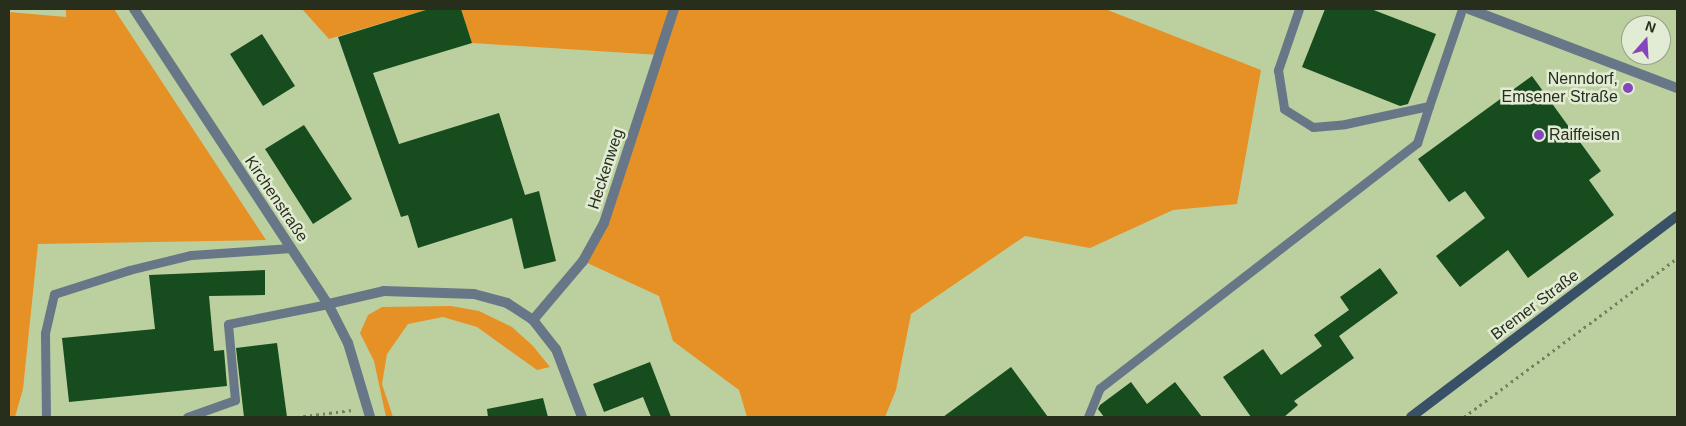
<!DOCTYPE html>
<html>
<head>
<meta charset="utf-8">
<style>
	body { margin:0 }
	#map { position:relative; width:1686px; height:426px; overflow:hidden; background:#bcd09f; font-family:Arial,sans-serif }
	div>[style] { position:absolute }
	.green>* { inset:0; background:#e69125 }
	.building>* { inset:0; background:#174c1f }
	.path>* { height:3px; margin-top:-1.5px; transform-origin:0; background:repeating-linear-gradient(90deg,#73815f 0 2.5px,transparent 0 6.5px) }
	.service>* { height:9px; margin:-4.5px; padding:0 4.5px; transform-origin:4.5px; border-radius:4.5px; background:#677787 }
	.minor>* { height:10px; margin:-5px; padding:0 5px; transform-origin:5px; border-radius:5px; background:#677787 }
	.tertiary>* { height:10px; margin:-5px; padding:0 5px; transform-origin:5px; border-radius:5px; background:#677787 }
	.secondary>* { height:10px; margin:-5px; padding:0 5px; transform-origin:5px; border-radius:5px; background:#395167 }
	.dots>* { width:14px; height:14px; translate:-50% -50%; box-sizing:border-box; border:2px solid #e2ecd4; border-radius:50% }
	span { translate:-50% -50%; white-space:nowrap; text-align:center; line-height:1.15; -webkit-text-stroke:5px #e2ecd4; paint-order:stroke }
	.poi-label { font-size:16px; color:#272f1c }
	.right { translate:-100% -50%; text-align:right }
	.left { translate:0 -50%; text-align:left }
	.street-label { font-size:16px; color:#272f1c }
	.frame { position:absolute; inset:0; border:10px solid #272f1c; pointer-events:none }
	.north { position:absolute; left:1621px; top:15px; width:50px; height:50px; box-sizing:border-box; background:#e2ecd4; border:1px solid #97a08a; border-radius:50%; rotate:19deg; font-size:14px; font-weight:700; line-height:20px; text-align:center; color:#272f1c }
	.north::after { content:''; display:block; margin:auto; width:18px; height:22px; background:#8646bb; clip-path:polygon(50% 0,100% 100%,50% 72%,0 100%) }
</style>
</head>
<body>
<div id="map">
	<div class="green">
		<i style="clip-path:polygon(66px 9px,114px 9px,266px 240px,38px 244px,23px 389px,15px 417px,9px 417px,9px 12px,66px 17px)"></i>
		<i style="clip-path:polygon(302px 9px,429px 9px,329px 39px)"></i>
		<i style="clip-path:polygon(461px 9px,1105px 9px,1261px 70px,1237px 204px,1173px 210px,1090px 248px,1025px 236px,911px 314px,896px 390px,885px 417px,747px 417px,739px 390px,673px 341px,659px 296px,583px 261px,604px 223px,659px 55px,472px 43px)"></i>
		<i style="clip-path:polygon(451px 306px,479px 311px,512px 327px,533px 346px,550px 367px,537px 370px,477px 327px,443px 317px,408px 324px,387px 354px,382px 384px,393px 417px,386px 417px,374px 361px,360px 333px,368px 315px,382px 307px)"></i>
	</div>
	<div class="building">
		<i style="clip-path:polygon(429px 9px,461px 9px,472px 43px,373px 73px,399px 144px,499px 113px,525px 195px,539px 191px,556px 261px,524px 269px,512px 218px,418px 248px,408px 215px,401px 217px,338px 37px)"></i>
		<i style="clip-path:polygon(1325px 9px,1371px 9px,1436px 34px,1408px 104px,1400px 106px,1302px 67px)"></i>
		<i style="clip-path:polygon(262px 34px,295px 86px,263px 106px,230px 54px)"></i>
		<i style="clip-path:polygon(1532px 76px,1601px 171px,1589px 180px,1614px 215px,1528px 278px,1508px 250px,1460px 287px,1436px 256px,1485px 218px,1465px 191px,1449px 202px,1418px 159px)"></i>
		<i style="clip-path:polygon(304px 125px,352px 199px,313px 224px,265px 149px)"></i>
		<i style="clip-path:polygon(1380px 268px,1398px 293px,1339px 336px,1354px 358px,1294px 401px,1298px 405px,1284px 417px,1251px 417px,1223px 377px,1263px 349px,1281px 375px,1322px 346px,1314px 335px,1349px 310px,1340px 297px)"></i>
		<i style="clip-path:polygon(265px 270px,265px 295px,209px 296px,214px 351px,224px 350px,227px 386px,69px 402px,62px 338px,155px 329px,149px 275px)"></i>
		<i style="clip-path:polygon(277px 343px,287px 417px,244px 417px,236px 348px)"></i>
		<i style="clip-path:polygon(650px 362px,671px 417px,651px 417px,643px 397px,604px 412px,593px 384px)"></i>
		<i style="clip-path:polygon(1011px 367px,1048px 417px,943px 417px)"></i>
		<i style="clip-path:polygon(1131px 382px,1147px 404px,1175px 382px,1202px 417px,1104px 417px,1098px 409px,1100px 405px)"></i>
		<i style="clip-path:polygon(543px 398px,548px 417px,488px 417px,487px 409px)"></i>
	</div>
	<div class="path">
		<i style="left:297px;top:417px;width:56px;rotate:-7.1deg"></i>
		<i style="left:1464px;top:417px;width:266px;rotate:-36.7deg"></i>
	</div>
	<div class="service">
		<i style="left:1299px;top:9px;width:65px;rotate:109deg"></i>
		<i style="left:1278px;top:70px;width:39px;rotate:81deg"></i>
		<i style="left:1284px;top:109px;width:34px;rotate:32deg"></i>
		<i style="left:1313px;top:127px;width:32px;rotate:-5deg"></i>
		<i style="left:1345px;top:124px;width:86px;rotate:-12.1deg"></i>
		<i style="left:1429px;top:106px;width:102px;rotate:-71.2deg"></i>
		<i style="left:46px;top:417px;width:84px;rotate:-90.7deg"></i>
		<i style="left:45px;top:333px;width:40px;rotate:-77deg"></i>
		<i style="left:54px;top:294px;width:79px;rotate:-17.7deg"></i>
		<i style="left:129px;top:270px;width:64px;rotate:-13.6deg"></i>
		<i style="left:191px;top:255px;width:100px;rotate:-4deg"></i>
		<i style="left:187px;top:417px;width:51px;rotate:-19.5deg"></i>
		<i style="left:235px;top:400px;width:76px;rotate:-95.3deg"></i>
		<i style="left:228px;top:324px;width:102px;rotate:-11.3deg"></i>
		<i style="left:1088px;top:417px;width:31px;rotate:-68deg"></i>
		<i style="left:1100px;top:388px;width:401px;rotate:-37.7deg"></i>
		<i style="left:1417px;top:143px;width:39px;rotate:-72deg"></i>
	</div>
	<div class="minor">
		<i style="left:134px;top:9px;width:353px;rotate:56.7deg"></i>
		<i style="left:328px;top:304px;width:44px;rotate:62.9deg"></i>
		<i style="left:348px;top:343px;width:77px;rotate:73.4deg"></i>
		<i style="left:328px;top:304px;width:57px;rotate:-13.1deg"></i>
		<i style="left:384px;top:291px;width:90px;rotate:1.9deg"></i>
		<i style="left:474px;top:294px;width:34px;rotate:15deg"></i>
		<i style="left:507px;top:303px;width:31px;rotate:33deg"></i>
		<i style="left:533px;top:320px;width:37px;rotate:52deg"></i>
		<i style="left:556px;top:349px;width:73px;rotate:69.1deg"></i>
		<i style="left:533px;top:320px;width:77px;rotate:-49.7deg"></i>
		<i style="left:583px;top:261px;width:43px;rotate:-61.1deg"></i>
		<i style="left:604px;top:223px;width:225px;rotate:-71.9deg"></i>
	</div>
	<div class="tertiary">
		<i style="left:1469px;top:9px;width:222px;rotate:20.8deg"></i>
	</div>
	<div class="secondary">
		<i style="left:1411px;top:417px;width:333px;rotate:-37.1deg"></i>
	</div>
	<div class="dots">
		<i style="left:1628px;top:88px;background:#8646bb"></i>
		<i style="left:1539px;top:135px;background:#8646bb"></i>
	</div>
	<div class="poi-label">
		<span class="right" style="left:1618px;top:88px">Nenndorf,<br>Emsener Straße</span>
		<span class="left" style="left:1549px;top:135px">Raiffeisen</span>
	</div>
	<div class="street-label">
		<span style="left:606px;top:169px;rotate:-72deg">Heckenweg</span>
		<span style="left:276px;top:199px;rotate:56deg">Kirchenstraße</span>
		<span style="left:1535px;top:305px;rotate:-37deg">Bremer Straße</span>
	</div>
	<div class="frame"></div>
	<div class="north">N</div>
</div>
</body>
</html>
